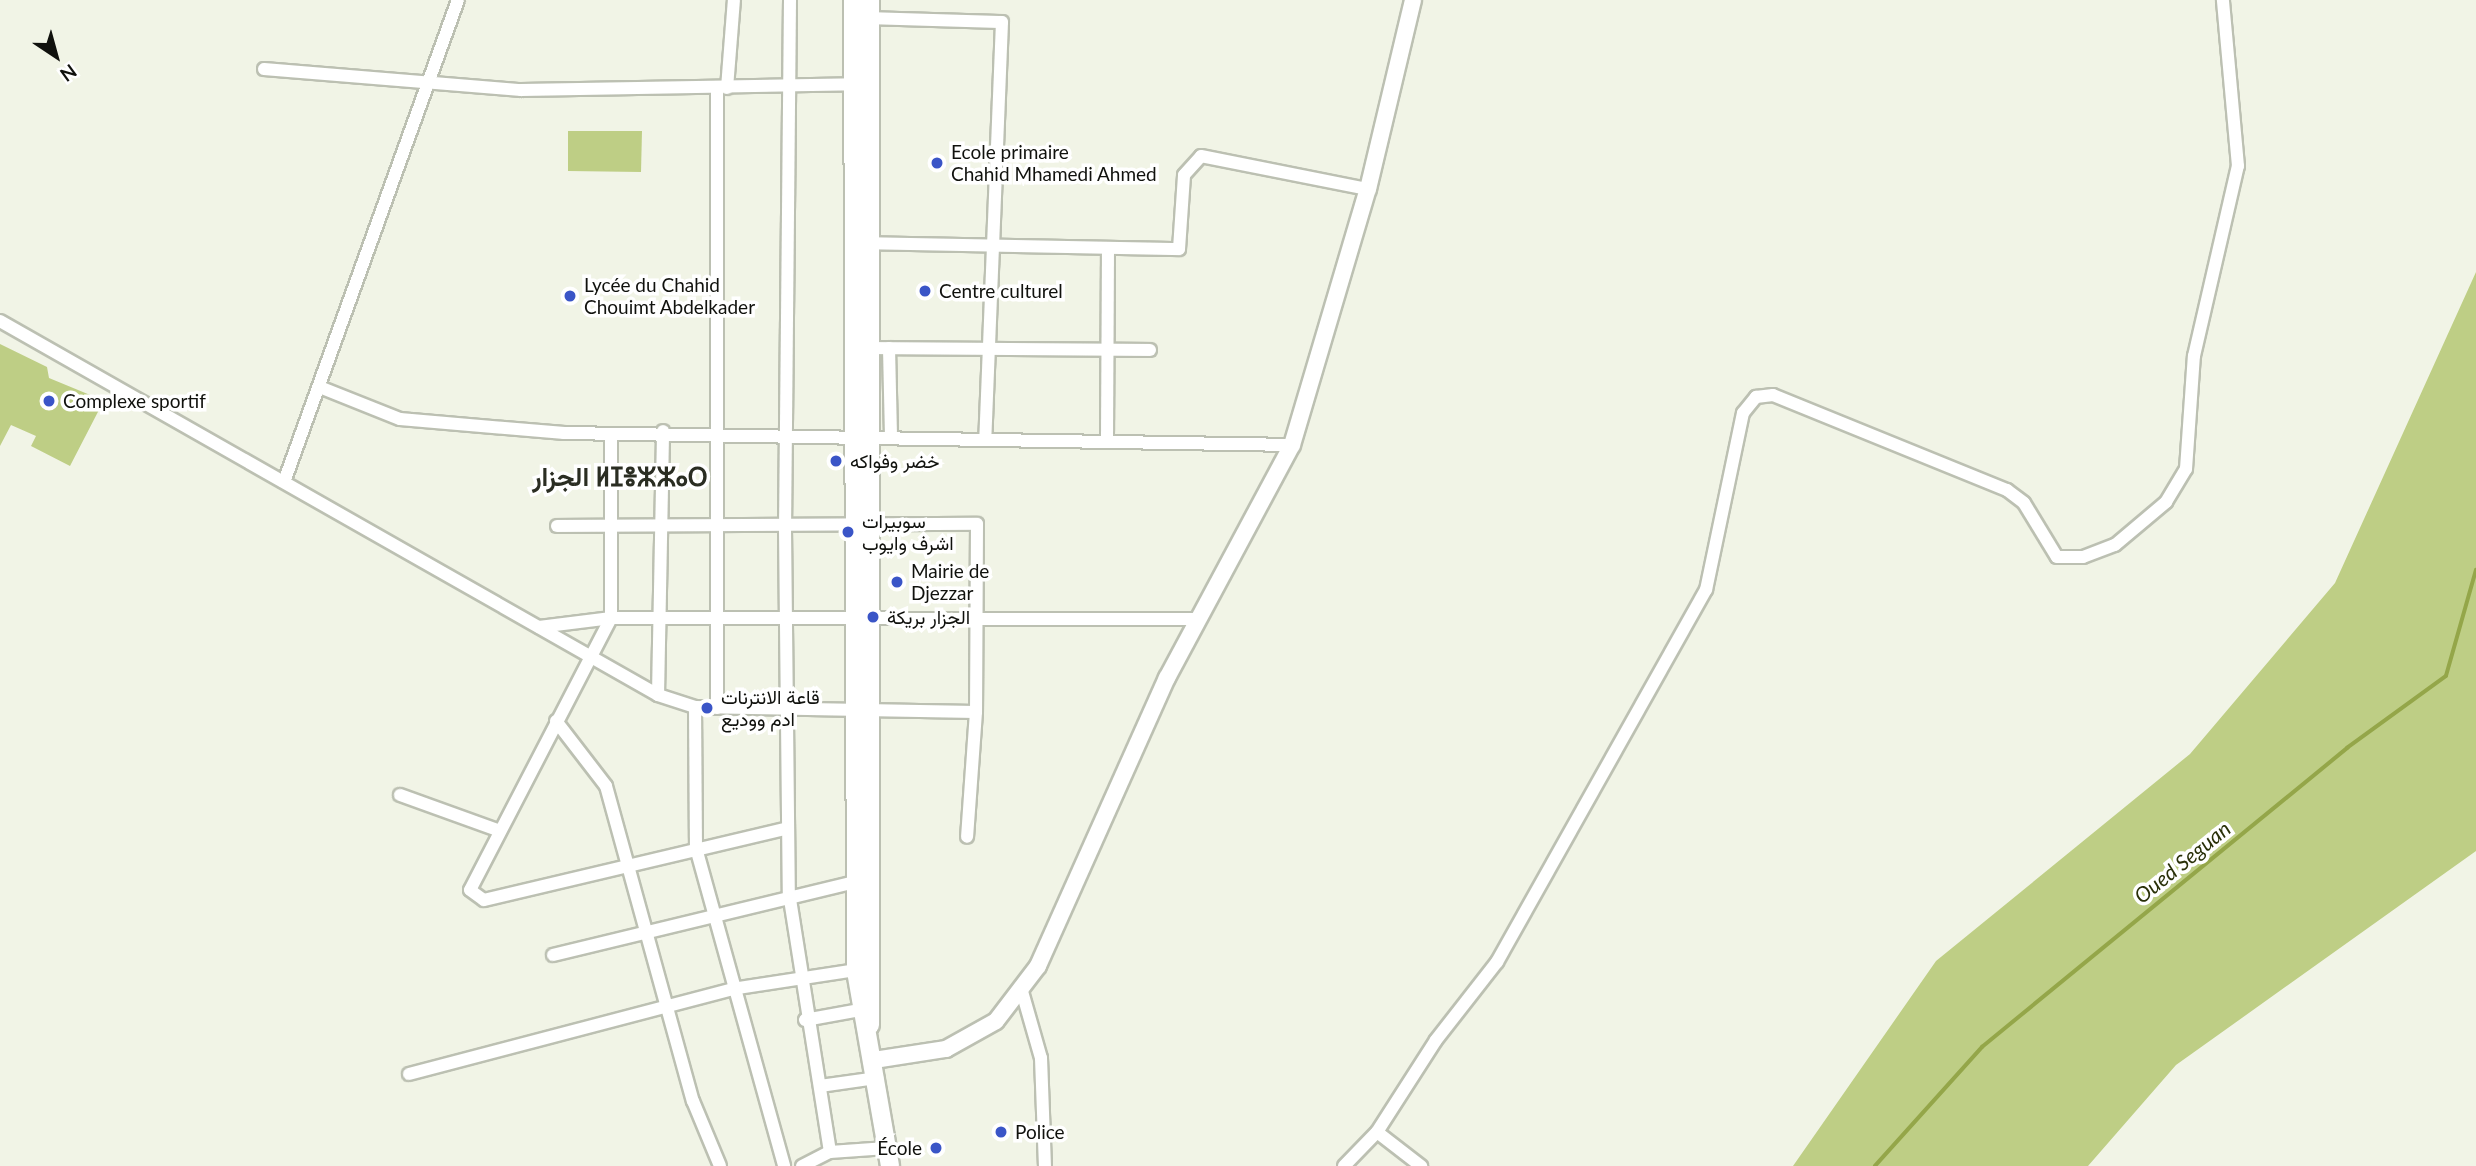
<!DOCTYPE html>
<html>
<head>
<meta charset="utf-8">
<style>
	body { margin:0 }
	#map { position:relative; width:2476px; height:1166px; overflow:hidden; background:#f1f4e6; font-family:Lato,Vazirmatn,"Noto Sans Tifinagh",sans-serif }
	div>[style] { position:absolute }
	.green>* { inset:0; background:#bece85 }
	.stream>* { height:3.5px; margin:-1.75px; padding:0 1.75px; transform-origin:1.75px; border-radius:1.75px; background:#94a649 }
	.roads { filter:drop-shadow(2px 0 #bcc0b2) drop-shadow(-2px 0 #bcc0b2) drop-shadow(0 2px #bcc0b2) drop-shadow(0 -2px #bcc0b2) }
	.minor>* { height:12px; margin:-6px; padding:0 6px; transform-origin:6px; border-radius:6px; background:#fff }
	.tertiary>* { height:16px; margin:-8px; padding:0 8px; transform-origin:8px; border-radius:8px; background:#fff }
	.secondary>* { height:18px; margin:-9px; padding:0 9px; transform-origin:9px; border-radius:9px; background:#fff }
	.dots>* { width:19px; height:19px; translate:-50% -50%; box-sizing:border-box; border:4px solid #fff; border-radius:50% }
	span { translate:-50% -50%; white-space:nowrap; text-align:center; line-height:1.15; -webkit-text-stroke:7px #fff; paint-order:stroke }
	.poi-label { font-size:19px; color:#10110d }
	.left { translate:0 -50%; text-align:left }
	.right { translate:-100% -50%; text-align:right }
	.water-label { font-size:21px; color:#293008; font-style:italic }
	.district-label { font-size:26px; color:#2a2d22; font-weight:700 }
	.north { position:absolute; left:21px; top:21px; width:70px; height:70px; -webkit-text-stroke:5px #fff; paint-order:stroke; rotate:144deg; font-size:19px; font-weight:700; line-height:28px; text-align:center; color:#10110d }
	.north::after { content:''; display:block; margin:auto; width:24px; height:32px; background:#10110d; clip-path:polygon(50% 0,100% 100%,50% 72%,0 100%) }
</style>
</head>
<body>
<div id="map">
	<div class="green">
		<i style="clip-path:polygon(568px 131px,642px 131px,641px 172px,568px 171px)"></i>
		<i style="clip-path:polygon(2476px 272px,2476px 851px,2176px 1065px,2088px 1166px,1793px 1166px,1936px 961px,2190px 754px,2335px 583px)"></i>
		<i style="clip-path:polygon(0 344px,47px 367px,49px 378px,95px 397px,101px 406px,70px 466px,31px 446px,36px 436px,11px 425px,0 446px)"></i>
	</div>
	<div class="stream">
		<i style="left:1875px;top:1166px;width:160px;rotate:-48deg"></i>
		<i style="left:1982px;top:1047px;width:472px;rotate:-39.3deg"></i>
		<i style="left:2347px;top:748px;width:122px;rotate:-36deg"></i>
		<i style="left:2446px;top:676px;width:110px;rotate:-74.2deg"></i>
	</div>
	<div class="roads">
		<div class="minor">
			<i style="left:790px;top:0;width:529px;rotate:90.54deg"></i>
			<i style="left:785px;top:529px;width:364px;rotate:89.4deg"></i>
			<i style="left:789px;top:893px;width:262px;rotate:81deg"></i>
			<i style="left:864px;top:18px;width:138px;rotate:1.7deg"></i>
			<i style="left:1002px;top:22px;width:415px;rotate:92.3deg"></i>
			<i style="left:264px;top:69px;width:258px;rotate:4.7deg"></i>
			<i style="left:521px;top:90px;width:335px;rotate:-1deg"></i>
			<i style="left:717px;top:88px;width:620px;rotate:90deg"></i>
			<i style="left:727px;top:88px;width:88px;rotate:-85.5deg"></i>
			<i style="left:864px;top:243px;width:315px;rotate:1.1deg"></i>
			<i style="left:1179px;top:249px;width:74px;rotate:-86.1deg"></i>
			<i style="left:1184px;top:175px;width:25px;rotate:-48deg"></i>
			<i style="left:1201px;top:156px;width:170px;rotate:11.2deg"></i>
			<i style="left:0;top:321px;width:757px;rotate:29.61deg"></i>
			<i style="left:658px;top:695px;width:39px;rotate:18deg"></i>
			<i style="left:695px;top:707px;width:281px;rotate:1deg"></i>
			<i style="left:869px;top:348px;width:281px;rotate:0.4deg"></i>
			<i style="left:889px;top:348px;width:89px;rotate:88.7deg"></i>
			<i style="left:322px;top:388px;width:84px;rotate:21.7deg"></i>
			<i style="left:400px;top:419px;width:165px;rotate:4.9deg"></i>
			<i style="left:564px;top:433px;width:728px;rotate:0.94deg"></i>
			<i style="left:611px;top:434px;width:184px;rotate:90deg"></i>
			<i style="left:611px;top:618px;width:306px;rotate:117.4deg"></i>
			<i style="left:470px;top:890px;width:17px;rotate:36deg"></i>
			<i style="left:484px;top:900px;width:312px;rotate:-13.3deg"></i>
			<i style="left:1107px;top:440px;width:191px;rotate:-89.7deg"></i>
			<i style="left:284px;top:482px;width:512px;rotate:-70.15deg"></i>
			<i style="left:557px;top:526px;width:420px;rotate:-0.3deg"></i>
			<i style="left:977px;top:524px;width:188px;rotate:90.3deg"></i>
			<i style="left:976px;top:712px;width:125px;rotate:94.1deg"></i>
			<i style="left:539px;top:627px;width:73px;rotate:-7.1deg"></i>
			<i style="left:611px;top:618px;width:589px;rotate:0.1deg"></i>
			<i style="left:658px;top:695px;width:264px;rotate:-88.9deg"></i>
			<i style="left:695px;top:707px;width:141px;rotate:89.6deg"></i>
			<i style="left:696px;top:848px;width:330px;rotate:74.5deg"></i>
			<i style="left:556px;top:721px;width:82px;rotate:52.4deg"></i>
			<i style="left:606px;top:786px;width:327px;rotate:74.6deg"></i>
			<i style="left:693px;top:1101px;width:70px;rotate:67.4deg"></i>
			<i style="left:400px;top:795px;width:106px;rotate:19.8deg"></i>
			<i style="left:553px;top:955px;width:318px;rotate:-13.6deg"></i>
			<i style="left:1021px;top:988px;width:73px;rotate:74.1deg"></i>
			<i style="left:1041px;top:1058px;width:108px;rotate:87.9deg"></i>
			<i style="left:805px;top:1020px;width:67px;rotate:-10.3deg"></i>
			<i style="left:409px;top:1074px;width:334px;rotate:-14.7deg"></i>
			<i style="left:732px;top:989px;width:132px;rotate:-8.7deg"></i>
			<i style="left:820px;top:1086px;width:58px;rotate:-8deg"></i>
			<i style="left:1377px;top:1132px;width:56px;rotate:37.7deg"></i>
			<i style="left:802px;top:1166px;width:31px;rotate:-27deg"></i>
			<i style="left:830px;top:1152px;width:57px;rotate:-4deg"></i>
			<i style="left:1344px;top:1166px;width:47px;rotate:-45.9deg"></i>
			<i style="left:1377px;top:1132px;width:109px;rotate:-57.3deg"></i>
			<i style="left:1436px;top:1040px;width:99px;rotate:-52deg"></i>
			<i style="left:1497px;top:962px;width:427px;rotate:-60.7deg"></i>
			<i style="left:1706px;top:590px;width:181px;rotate:-78.2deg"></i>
			<i style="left:1743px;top:413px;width:21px;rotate:-51deg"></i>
			<i style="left:1756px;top:397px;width:17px;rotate:-7deg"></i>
			<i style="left:1773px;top:395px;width:253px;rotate:22.1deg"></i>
			<i style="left:2007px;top:490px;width:21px;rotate:37deg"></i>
			<i style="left:2024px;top:503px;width:63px;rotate:58.6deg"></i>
			<i style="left:2057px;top:557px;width:26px"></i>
			<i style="left:2083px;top:557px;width:34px;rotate:-21deg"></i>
			<i style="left:2115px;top:545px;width:67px;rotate:-40.1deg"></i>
			<i style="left:2166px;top:502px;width:39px;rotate:-59deg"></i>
			<i style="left:2186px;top:469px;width:113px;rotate:-86deg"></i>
			<i style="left:2194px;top:356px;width:195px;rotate:-77deg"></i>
			<i style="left:2238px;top:166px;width:167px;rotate:-95.2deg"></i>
		</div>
		<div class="tertiary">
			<i style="left:874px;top:1060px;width:73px;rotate:-8.7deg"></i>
			<i style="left:946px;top:1049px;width:57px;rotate:-29.2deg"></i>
			<i style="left:996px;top:1021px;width:69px;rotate:-52.6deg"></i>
			<i style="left:1038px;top:966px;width:316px;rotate:-65.9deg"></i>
			<i style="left:1167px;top:678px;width:264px;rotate:-61.8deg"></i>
			<i style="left:1292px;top:445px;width:267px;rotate:-73.5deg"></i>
			<i style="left:1368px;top:189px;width:194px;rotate:-76.6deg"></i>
		</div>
		<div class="secondary">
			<i style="left:853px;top:0;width:971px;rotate:89.82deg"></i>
			<i style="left:856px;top:971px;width:198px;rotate:80.1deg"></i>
			<i style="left:870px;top:1025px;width:1025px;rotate:-90deg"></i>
		</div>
	</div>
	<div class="dots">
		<i style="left:937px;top:163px;background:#3a55c7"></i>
		<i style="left:925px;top:291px;background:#3a55c7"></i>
		<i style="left:570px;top:296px;background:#3a55c7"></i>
		<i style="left:49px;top:401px;background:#3a55c7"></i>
		<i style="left:836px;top:461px;background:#3a55c7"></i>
		<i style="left:848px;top:532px;background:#3a55c7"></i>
		<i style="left:897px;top:582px;background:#3a55c7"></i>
		<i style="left:873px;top:617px;background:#3a55c7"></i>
		<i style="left:707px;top:708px;background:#3a55c7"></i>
		<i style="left:1001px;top:1132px;background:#3a55c7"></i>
		<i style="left:936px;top:1148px;background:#3a55c7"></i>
	</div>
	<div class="poi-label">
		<span class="left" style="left:951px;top:163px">Ecole primaire<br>Chahid Mhamedi Ahmed</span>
		<span class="left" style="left:584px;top:296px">Lycée du Chahid<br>Chouimt Abdelkader</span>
		<span class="left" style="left:939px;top:291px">Centre culturel</span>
		<span class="left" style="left:63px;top:401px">Complexe sportif</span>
		<span class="left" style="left:850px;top:461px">خضر وفواكه</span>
		<span class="left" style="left:862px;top:532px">سوبيرات<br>اشرف وايوب</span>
		<span class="left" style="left:911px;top:582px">Mairie de<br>Djezzar</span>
		<span class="left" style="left:887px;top:617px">الجزار بريكة</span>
		<span class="left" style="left:721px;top:708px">قاعة الانترنات<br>ادم ووديع</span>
		<span class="left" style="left:1015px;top:1132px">Police</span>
		<span class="right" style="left:922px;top:1148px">École</span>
	</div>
	<div class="water-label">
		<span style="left:2182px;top:862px;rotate:-39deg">Oued Seguan</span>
	</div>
	<div class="district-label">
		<span style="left:620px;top:477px">الجزار ⵍⵊⴻⵣⵣⴰⵔ</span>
	</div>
	<div class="north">N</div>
</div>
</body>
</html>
